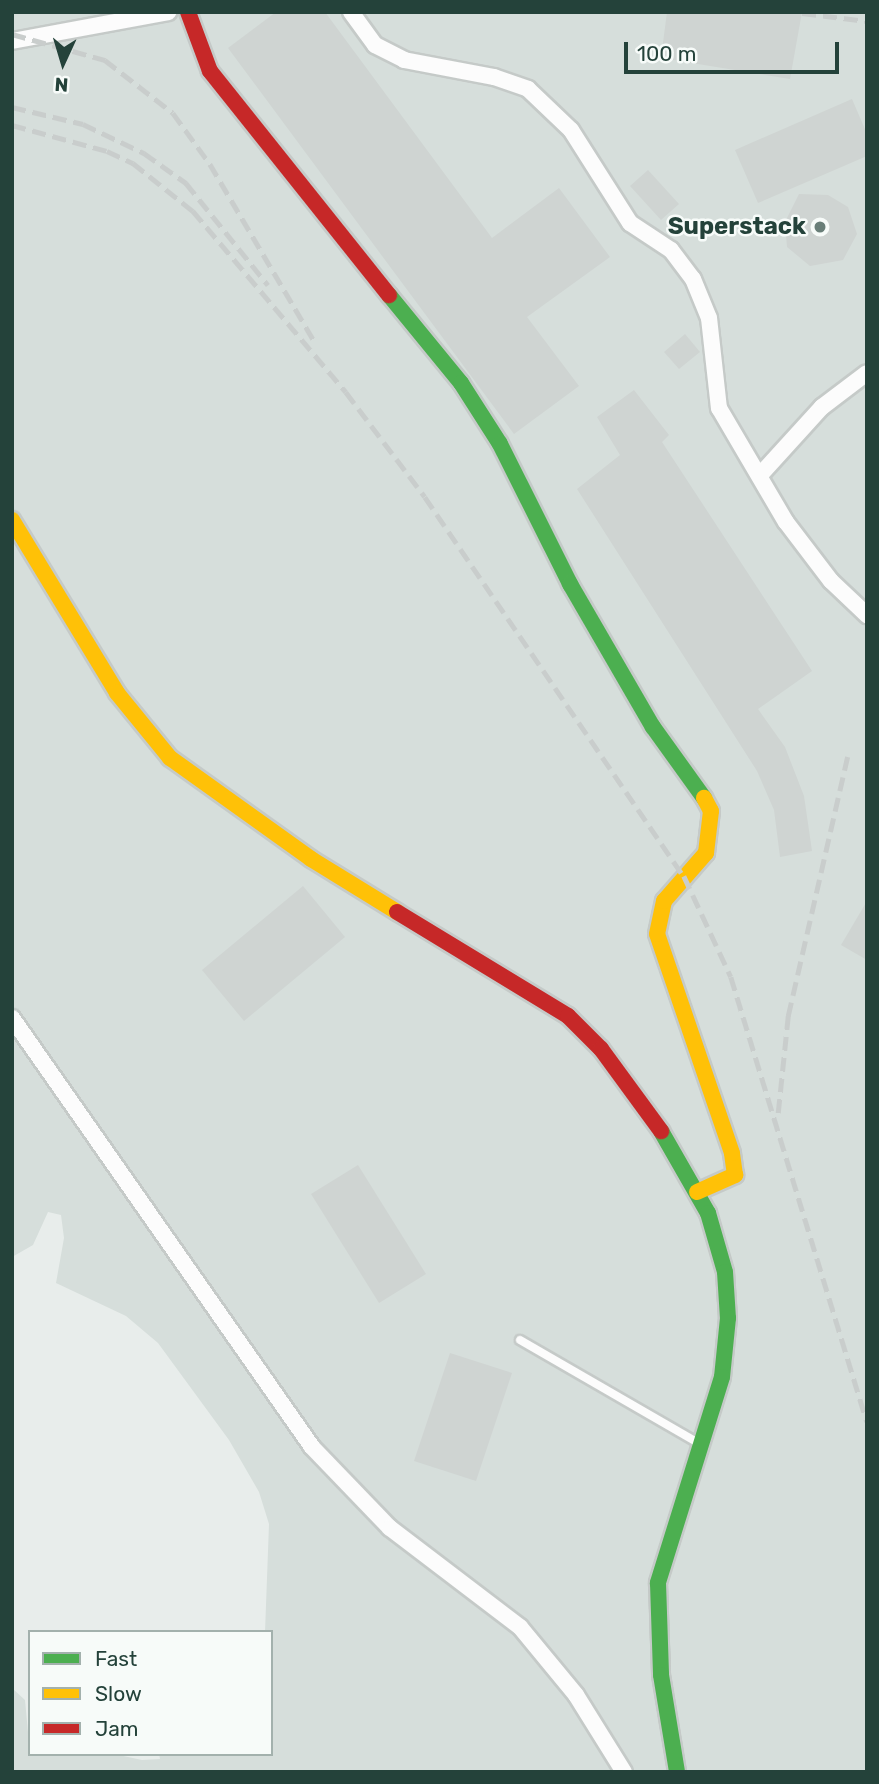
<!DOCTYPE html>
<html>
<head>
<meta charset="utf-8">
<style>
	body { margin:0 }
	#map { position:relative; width:879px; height:1784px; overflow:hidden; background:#e8edeb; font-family:Rubik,sans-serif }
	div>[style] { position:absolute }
	.built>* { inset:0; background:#d6dedb }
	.building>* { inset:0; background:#cfd4d2 }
	.roads { filter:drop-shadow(2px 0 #c5cac8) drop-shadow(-2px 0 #c5cac8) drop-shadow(0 2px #c5cac8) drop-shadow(0 -2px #c5cac8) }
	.lane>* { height:8px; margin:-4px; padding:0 4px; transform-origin:4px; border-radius:4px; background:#fcfcfc }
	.street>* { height:16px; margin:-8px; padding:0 8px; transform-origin:8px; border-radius:8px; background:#fcfcfc }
	.fast>* { height:16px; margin:-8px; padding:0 8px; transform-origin:8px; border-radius:8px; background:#4caf50 }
	.slow>* { height:16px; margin:-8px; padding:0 8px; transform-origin:8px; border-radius:8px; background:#ffc107 }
	.jam>* { height:16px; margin:-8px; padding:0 8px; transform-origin:8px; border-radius:8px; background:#c62828 }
	.rail>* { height:4.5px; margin-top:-2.25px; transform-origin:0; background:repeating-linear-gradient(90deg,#c9cdcc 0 14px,transparent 0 21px) }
	.dots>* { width:19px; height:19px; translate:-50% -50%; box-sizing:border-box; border:4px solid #f7fbf9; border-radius:50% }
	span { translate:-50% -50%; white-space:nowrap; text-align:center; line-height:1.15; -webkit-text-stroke:5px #f7fbf9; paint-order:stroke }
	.poi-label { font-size:24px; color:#24423a; font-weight:700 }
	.right { translate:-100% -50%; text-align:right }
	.frame { position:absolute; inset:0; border:14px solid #24423a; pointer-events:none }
	.legend { position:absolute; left:28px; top:1630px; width:245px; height:126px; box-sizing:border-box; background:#f7fbf9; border:2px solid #a3b1ad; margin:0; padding:9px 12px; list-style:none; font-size:21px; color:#24423a }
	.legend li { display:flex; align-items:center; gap:14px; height:35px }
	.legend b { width:35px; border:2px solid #a3b1ad }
	.north { position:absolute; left:28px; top:28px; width:70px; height:70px; -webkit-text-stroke:5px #f7fbf9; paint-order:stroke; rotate:184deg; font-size:19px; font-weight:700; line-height:28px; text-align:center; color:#24423a }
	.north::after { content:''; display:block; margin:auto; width:24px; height:32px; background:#24423a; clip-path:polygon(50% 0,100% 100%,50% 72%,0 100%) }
	.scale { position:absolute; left:624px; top:42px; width:215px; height:32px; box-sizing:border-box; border:4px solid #24423a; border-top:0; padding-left:9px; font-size:21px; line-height:24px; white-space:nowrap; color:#24423a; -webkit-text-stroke:5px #f7fbf9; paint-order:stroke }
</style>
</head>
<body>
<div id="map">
	<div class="built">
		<i style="clip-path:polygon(12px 12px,867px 12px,867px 1772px,12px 1772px,12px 1688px,25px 1700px,30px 1754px,114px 1754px,142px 1760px,160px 1759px,159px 1754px,271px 1754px,271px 1632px,265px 1632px,269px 1524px,259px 1492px,229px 1440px,158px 1343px,126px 1316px,56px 1283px,64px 1238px,61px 1215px,48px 1212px,33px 1245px,12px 1257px)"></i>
	</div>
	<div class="building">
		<i style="clip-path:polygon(276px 12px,325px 12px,492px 238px,559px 188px,610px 257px,527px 317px,579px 386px,514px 434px,228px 48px)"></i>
		<i style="clip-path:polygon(667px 12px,802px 12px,790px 79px,661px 58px)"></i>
		<i style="clip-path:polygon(852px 99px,867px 134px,867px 156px,758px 203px,735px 150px)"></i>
		<i style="clip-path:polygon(648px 170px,679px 204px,661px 220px,630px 186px)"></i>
		<i style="clip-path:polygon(799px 194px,828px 195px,848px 207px,857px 234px,843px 260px,810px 266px,787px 247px,785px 222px)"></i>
		<i style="clip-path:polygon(685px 334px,700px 352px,679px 369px,664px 352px)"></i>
		<i style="clip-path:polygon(634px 390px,669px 435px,662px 442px,812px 671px,758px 709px,785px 747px,804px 796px,812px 851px,780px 857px,774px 810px,757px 771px,577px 489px,620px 455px,597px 417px)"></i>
		<i style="clip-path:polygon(303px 886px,345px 937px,244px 1021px,202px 970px)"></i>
		<i style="clip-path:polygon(867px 901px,867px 960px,841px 945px)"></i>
		<i style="clip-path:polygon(358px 1165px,426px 1274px,379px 1303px,311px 1194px)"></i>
		<i style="clip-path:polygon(450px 1353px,512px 1373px,476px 1481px,414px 1461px)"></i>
	</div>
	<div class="roads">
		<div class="lane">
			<i style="left:520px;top:1340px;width:208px;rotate:30deg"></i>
		</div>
		<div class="street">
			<i style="left:351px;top:12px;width:41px;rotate:54deg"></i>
			<i style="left:375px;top:45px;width:33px;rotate:27deg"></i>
			<i style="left:404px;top:60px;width:92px;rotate:10.7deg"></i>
			<i style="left:494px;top:77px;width:36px;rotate:19deg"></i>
			<i style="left:528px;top:89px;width:59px;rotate:43.6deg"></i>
			<i style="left:571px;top:130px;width:110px;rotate:57.6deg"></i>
			<i style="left:630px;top:223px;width:49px;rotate:33.4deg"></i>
			<i style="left:671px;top:250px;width:36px;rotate:53deg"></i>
			<i style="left:693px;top:279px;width:42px;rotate:67.7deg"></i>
			<i style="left:709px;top:318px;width:91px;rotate:83.7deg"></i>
			<i style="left:719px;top:408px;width:132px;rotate:59.6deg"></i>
			<i style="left:786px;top:522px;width:74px;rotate:52.7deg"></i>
			<i style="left:831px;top:581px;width:50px;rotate:43.4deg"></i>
			<i style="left:12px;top:41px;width:159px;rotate:-10.5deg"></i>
			<i style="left:761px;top:474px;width:91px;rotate:-47.7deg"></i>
			<i style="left:822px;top:407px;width:56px;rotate:-37.1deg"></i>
			<i style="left:12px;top:1018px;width:523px;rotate:55.03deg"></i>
			<i style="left:312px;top:1447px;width:112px;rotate:46.1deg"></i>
			<i style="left:390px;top:1528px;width:163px;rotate:37.3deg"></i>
			<i style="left:520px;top:1627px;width:88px;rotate:50.5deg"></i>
			<i style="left:576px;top:1695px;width:91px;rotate:58.1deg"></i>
		</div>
		<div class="fast">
			<i style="left:389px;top:295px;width:114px;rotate:50.7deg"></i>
			<i style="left:461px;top:383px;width:72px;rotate:57.4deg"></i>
			<i style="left:500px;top:444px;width:157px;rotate:63.4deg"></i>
			<i style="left:570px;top:584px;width:165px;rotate:59.9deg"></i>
			<i style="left:653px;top:727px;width:87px;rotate:54.3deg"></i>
			<i style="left:661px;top:1131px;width:95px;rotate:60.2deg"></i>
			<i style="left:708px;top:1213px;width:61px;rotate:73.9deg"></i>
			<i style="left:725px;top:1272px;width:46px;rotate:86.3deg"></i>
			<i style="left:728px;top:1318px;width:59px;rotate:95.8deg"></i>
			<i style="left:722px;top:1377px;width:216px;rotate:107.3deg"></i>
			<i style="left:658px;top:1583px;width:92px;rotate:88.1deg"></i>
			<i style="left:661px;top:1675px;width:98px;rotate:80.6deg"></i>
		</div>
		<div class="slow">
			<i style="left:12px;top:520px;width:202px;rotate:58.7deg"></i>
			<i style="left:117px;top:693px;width:84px;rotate:50.8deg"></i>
			<i style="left:170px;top:758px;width:173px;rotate:35.6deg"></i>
			<i style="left:311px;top:859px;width:101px;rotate:31.6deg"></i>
			<i style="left:697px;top:1192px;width:42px;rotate:-24.1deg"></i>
			<i style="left:735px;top:1175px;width:22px;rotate:-98deg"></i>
			<i style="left:732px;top:1153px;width:231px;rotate:-108.9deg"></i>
			<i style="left:657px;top:934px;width:34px;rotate:-78deg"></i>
			<i style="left:664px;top:901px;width:64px;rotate:-48.8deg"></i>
			<i style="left:706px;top:853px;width:42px;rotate:-83.2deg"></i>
			<i style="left:711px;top:811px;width:15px;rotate:-118deg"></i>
		</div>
		<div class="jam">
			<i style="left:188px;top:12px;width:63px;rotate:69.6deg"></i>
			<i style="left:210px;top:71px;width:287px;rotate:51.4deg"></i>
			<i style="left:397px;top:912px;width:200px;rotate:31.3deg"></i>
			<i style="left:568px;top:1016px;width:47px;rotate:45deg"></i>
			<i style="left:601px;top:1049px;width:102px;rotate:53.8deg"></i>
		</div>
	</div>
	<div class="rail">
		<i style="left:802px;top:13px;width:65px;rotate:7deg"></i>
		<i style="left:12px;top:34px;width:97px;rotate:15.6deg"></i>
		<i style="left:105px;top:60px;width:86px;rotate:37.9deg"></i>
		<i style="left:173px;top:113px;width:63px;rotate:54deg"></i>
		<i style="left:210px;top:164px;width:209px;rotate:59.5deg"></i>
		<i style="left:12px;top:107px;width:73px;rotate:13.5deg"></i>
		<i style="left:83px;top:124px;width:68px;rotate:25.4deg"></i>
		<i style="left:144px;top:153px;width:52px;rotate:35.5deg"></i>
		<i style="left:186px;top:183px;width:131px;rotate:51.2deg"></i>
		<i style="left:12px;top:125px;width:98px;rotate:15.3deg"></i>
		<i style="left:107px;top:151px;width:29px;rotate:25deg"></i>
		<i style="left:133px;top:163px;width:77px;rotate:38.7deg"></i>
		<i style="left:193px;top:211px;width:237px;rotate:49.8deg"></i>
		<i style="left:346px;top:392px;width:131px;rotate:53deg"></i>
		<i style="left:425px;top:497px;width:459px;rotate:55.7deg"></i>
		<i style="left:684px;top:876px;width:111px;rotate:65deg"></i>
		<i style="left:731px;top:977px;width:465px;rotate:73deg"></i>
		<i style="left:778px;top:1113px;width:98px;rotate:-84.1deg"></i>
		<i style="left:788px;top:1016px;width:270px;rotate:-77.1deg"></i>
	</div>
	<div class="dots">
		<i style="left:820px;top:227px;background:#697e78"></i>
	</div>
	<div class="poi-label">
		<span class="right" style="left:806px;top:227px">Superstack</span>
	</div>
	<div class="frame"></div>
	<ul class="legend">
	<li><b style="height:9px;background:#4caf50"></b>Fast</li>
	<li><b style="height:9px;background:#ffc107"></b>Slow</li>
	<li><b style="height:9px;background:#c62828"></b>Jam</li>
	</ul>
	<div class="north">N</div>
	<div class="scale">100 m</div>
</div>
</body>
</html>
